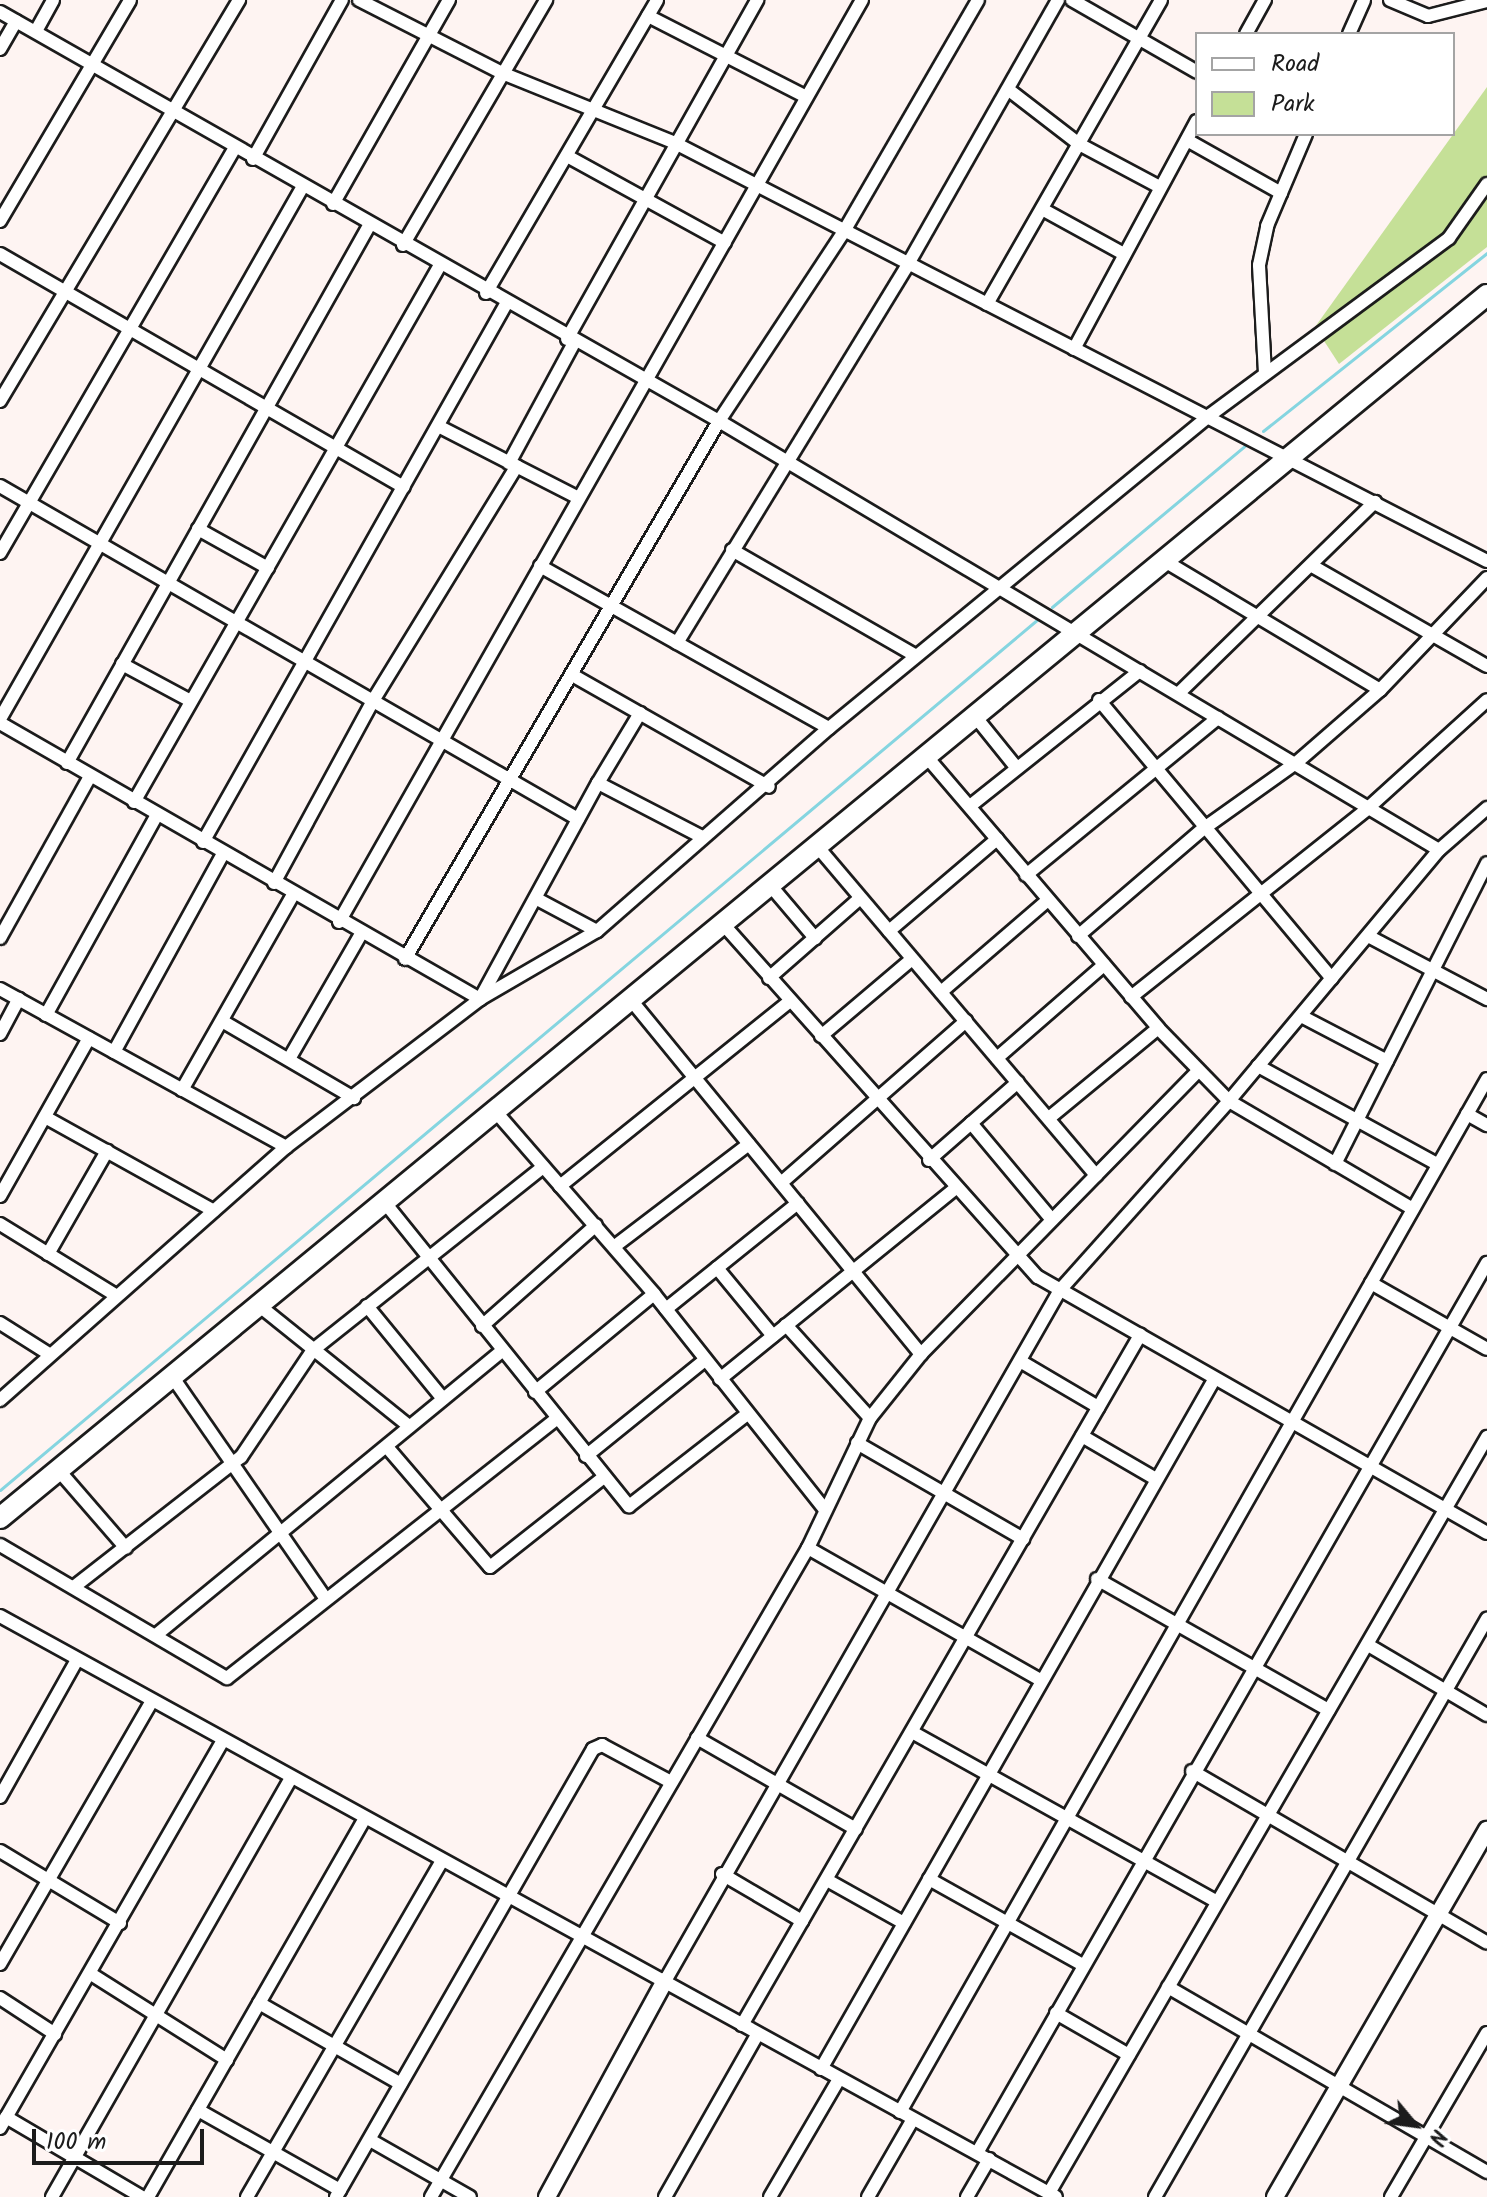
<!DOCTYPE html>
<html>
<head>
<meta charset="utf-8">
<style>
	body { margin:0 }
	#map { position:relative; width:1487px; height:2197px; overflow:hidden; background:#fef4f2; font-family:Kalam,sans-serif }
	div>[style] { position:absolute }
	.green>* { inset:0; background:#c5e097 }
	.stream>* { height:3px; margin:-1.5px; padding:0 1.5px; transform-origin:1.5px; border-radius:1.5px; background:#85d5e0 }
	.roads { filter:drop-shadow(2px 0 #1c1c1c) drop-shadow(-2px 0 #1c1c1c) drop-shadow(0 2px #1c1c1c) drop-shadow(0 -2px #1c1c1c) }
	.minor>* { height:12px; margin:-6px; padding:0 6px; transform-origin:6px; border-radius:6px; background:#fff }
	.tertiary>* { height:16px; margin:-8px; padding:0 8px; transform-origin:8px; border-radius:8px; background:#fff }
	.primary>* { height:20px; margin:-10px; padding:0 10px; transform-origin:10px; border-radius:10px; background:#fff }
	span { translate:-50% -50%; white-space:nowrap; text-align:center; line-height:1.15; -webkit-text-stroke:6px #fff; paint-order:stroke }
	.legend { position:absolute; left:1195px; top:32px; width:260px; height:104px; box-sizing:border-box; background:#fff; border:2px solid #a4a4a4; margin:0; padding:10px 14px; list-style:none; font-size:24px; color:#1c1c1c }
	.legend li { display:flex; align-items:center; gap:16px; height:40px }
	.legend b { width:40px; border:2px solid #a4a4a4 }
	.north { position:absolute; left:1375px; top:2085px; width:80px; height:80px; -webkit-text-stroke:6px #fff; paint-order:stroke; rotate:119deg; font-size:22px; font-weight:700; line-height:32px; text-align:center; color:#1c1c1c }
	.north::after { content:''; display:block; margin:auto; width:28px; height:36px; background:#1c1c1c; clip-path:polygon(50% 0,100% 100%,50% 72%,0 100%) }
	.scale { position:absolute; left:32px; top:2129px; width:172px; height:36px; box-sizing:border-box; border:4px solid #1c1c1c; border-top:0; padding-left:10px; font-size:24px; line-height:28px; white-space:nowrap; color:#1c1c1c; -webkit-text-stroke:6px #fff; paint-order:stroke }
</style>
</head>
<body>
<div id="map">
	<div class="green">
		<i style="clip-path:polygon(1487px 87px,1487px 247px,1339px 364px,1315px 327px)"></i>
	</div>
	<div class="stream">
		<i style="left:1263px;top:431px;width:286px;rotate:-38.5deg"></i>
		<i style="left:1052px;top:607px;width:254px;rotate:-39.9deg"></i>
		<i style="left:0;top:1490px;width:1355px;rotate:-40deg"></i>
	</div>
	<div class="roads">
		<div class="minor">
			<i style="left:359px;top:0;width:161px;rotate:27deg"></i>
			<i style="left:502px;top:73px;width:187px;rotate:22deg"></i>
			<i style="left:675px;top:143px;width:913px;rotate:27.24deg"></i>
			<i style="left:1072px;top:0;width:144px;rotate:29.9deg"></i>
			<i style="left:1390px;top:0;width:41px;rotate:22.8deg"></i>
			<i style="left:1428px;top:16px;width:61px;rotate:-14.3deg"></i>
			<i style="left:0;top:12px;width:827px;rotate:29.63deg"></i>
			<i style="left:719px;top:421px;width:838px;rotate:30.79deg"></i>
			<i style="left:648px;top:16px;width:175px;rotate:27.1deg"></i>
			<i style="left:36px;top:31px;width:35px;rotate:-61deg"></i>
			<i style="left:1246px;top:34px;width:39px;rotate:-61deg"></i>
			<i style="left:1349px;top:34px;width:37px;rotate:-66deg"></i>
			<i style="left:0;top:49px;width:32px;rotate:-60deg"></i>
			<i style="left:1009px;top:90px;width:88px;rotate:37.6deg"></i>
			<i style="left:1079px;top:144px;width:92px;rotate:28deg"></i>
			<i style="left:1187px;top:140px;width:108px;rotate:29.4deg"></i>
			<i style="left:567px;top:156px;width:180px;rotate:28.8deg"></i>
			<i style="left:253px;top:159px;width:182px;rotate:-60.8deg"></i>
			<i style="left:333px;top:204px;width:235px;rotate:-60.4deg"></i>
			<i style="left:1042px;top:209px;width:94px;rotate:28.8deg"></i>
			<i style="left:0;top:221px;width:256px;rotate:-59.5deg"></i>
			<i style="left:403px;top:245px;width:284px;rotate:-59.7deg"></i>
			<i style="left:0;top:254px;width:466px;rotate:30deg"></i>
			<i style="left:486px;top:293px;width:339px;rotate:-59.7deg"></i>
			<i style="left:987px;top:304px;width:350px;rotate:-60.2deg"></i>
			<i style="left:567px;top:339px;width:389px;rotate:-60.7deg"></i>
			<i style="left:1074px;top:349px;width:259px;rotate:-61.7deg"></i>
			<i style="left:1265px;top:373px;width:108px;rotate:-93.2deg"></i>
			<i style="left:1259px;top:265px;width:40px;rotate:-78deg"></i>
			<i style="left:1267px;top:226px;width:100px;rotate:-67deg"></i>
			<i style="left:0;top:401px;width:467px;rotate:-59.2deg"></i>
			<i style="left:438px;top:426px;width:156px;rotate:27.1deg"></i>
			<i style="left:509px;top:463px;width:136px;rotate:-61.6deg"></i>
			<i style="left:0;top:486px;width:667px;rotate:29.95deg"></i>
			<i style="left:198px;top:529px;width:80px;rotate:29.1deg"></i>
			<i style="left:732px;top:550px;width:212px;rotate:29.9deg"></i>
			<i style="left:0;top:553px;width:468px;rotate:-59.9deg"></i>
			<i style="left:1163px;top:560px;width:253px;rotate:30.9deg"></i>
			<i style="left:540px;top:566px;width:331px;rotate:29.3deg"></i>
			<i style="left:1314px;top:567px;width:199px;rotate:29.8deg"></i>
			<i style="left:677px;top:643px;width:444px;rotate:-58.6deg"></i>
			<i style="left:908px;top:264px;width:304px;rotate:-60.4deg"></i>
			<i style="left:122px;top:664px;width:76px;rotate:28.2deg"></i>
			<i style="left:574px;top:676px;width:224px;rotate:29.6deg"></i>
			<i style="left:1179px;top:693px;width:274px;rotate:-44.3deg"></i>
			<i style="left:1099px;top:700px;width:363px;rotate:50.1deg"></i>
			<i style="left:640px;top:713px;width:82px;rotate:121deg"></i>
			<i style="left:598px;top:783px;width:117px;rotate:27.4deg"></i>
			<i style="left:974px;top:715px;width:67px;rotate:51.1deg"></i>
			<i style="left:0;top:719px;width:613px;rotate:-60.38deg"></i>
			<i style="left:0;top:723px;width:554px;rotate:29.9deg"></i>
			<i style="left:480px;top:999px;width:246px;rotate:-61.4deg"></i>
			<i style="left:926px;top:756px;width:358px;rotate:49.5deg"></i>
			<i style="left:1158px;top:1028px;width:102px;rotate:45.8deg"></i>
			<i style="left:1229px;top:1101px;width:327px;rotate:-50.1deg"></i>
			<i style="left:1439px;top:850px;width:64px;rotate:-41.2deg"></i>
			<i style="left:67px;top:763px;width:618px;rotate:-60.66deg"></i>
			<i style="left:134px;top:802px;width:618px;rotate:-60.32deg"></i>
			<i style="left:970px;top:806px;width:217px;rotate:-38.5deg"></i>
			<i style="left:203px;top:842px;width:617px;rotate:-60.61deg"></i>
			<i style="left:816px;top:845px;width:433px;rotate:49.7deg"></i>
			<i style="left:1026px;top:875px;width:248px;rotate:-39.3deg"></i>
			<i style="left:274px;top:883px;width:209px;rotate:-61.5deg"></i>
			<i style="left:374px;top:699px;width:273px;rotate:-58.5deg"></i>
			<i style="left:770px;top:885px;width:70px;rotate:49.7deg"></i>
			<i style="left:537px;top:899px;width:68px;rotate:28.1deg"></i>
			<i style="left:339px;top:922px;width:1060px;rotate:-60.44deg"></i>
			<i style="left:723px;top:924px;width:473px;rotate:48.3deg"></i>
			<i style="left:1038px;top:1277px;width:517px;rotate:29.69deg"></i>
			<i style="left:889px;top:931px;width:142px;rotate:-40.4deg"></i>
			<i style="left:1078px;top:936px;width:165px;rotate:-40.6deg"></i>
			<i style="left:1203px;top:829px;width:114px;rotate:-35.4deg"></i>
			<i style="left:1296px;top:763px;width:111px;rotate:-41deg"></i>
			<i style="left:1380px;top:690px;width:155px;rotate:-46.3deg"></i>
			<i style="left:1368px;top:936px;width:135px;rotate:27.9deg"></i>
			<i style="left:0;top:938px;width:185px;rotate:-60.9deg"></i>
			<i style="left:405px;top:959px;width:623px;rotate:-59.73deg"></i>
			<i style="left:719px;top:421px;width:225px;rotate:-56.6deg"></i>
			<i style="left:843px;top:233px;width:269px;rotate:-59.9deg"></i>
			<i style="left:769px;top:978px;width:121px;rotate:-41.3deg"></i>
			<i style="left:0;top:989px;width:327px;rotate:28.9deg"></i>
			<i style="left:941px;top:992px;width:141px;rotate:-40.7deg"></i>
			<i style="left:1131px;top:997px;width:302px;rotate:-38.5deg"></i>
			<i style="left:1367px;top:809px;width:162px;rotate:-42.2deg"></i>
			<i style="left:631px;top:1000px;width:458px;rotate:50.7deg"></i>
			<i style="left:46px;top:1015px;width:229px;rotate:-61deg"></i>
			<i style="left:1301px;top:1016px;width:97px;rotate:27.6deg"></i>
			<i style="left:222px;top:1021px;width:153px;rotate:30.3deg"></i>
			<i style="left:0;top:1034px;width:40px;rotate:-62deg"></i>
			<i style="left:821px;top:1036px;width:119px;rotate:-40.2deg"></i>
			<i style="left:114px;top:1052px;width:226px;rotate:-61.2deg"></i>
			<i style="left:997px;top:1058px;width:142px;rotate:-41deg"></i>
			<i style="left:289px;top:1059px;width:144px;rotate:-60.1deg"></i>
			<i style="left:1258px;top:1066px;width:204px;rotate:28.7deg"></i>
			<i style="left:182px;top:1090px;width:224px;rotate:-60.4deg"></i>
			<i style="left:496px;top:1112px;width:241px;rotate:49deg"></i>
			<i style="left:654px;top:1294px;width:275px;rotate:51.6deg"></i>
			<i style="left:1467px;top:1114px;width:23px;rotate:29deg"></i>
			<i style="left:45px;top:1117px;width:193px;rotate:29.1deg"></i>
			<i style="left:1049px;top:1118px;width:141px;rotate:-39.5deg"></i>
			<i style="left:971px;top:1123px;width:126px;rotate:50.1deg"></i>
			<i style="left:929px;top:1160px;width:118px;rotate:-41.2deg"></i>
			<i style="left:1335px;top:1164px;width:337px;rotate:-63.2deg"></i>
			<i style="left:781px;top:1183px;width:246px;rotate:-41.2deg"></i>
			<i style="left:560px;top:1186px;width:295px;rotate:-38.8deg"></i>
			<i style="left:0;top:1196px;width:181px;rotate:-60.6deg"></i>
			<i style="left:386px;top:1204px;width:388px;rotate:51.2deg"></i>
			<i style="left:629px;top:1506px;width:150px;rotate:-37.9deg"></i>
			<i style="left:0;top:1224px;width:137px;rotate:31.6deg"></i>
			<i style="left:615px;top:1246px;width:168px;rotate:-37.3deg"></i>
			<i style="left:48px;top:1254px;width:119px;rotate:-60.2deg"></i>
			<i style="left:717px;top:1268px;width:88px;rotate:50.5deg"></i>
			<i style="left:1371px;top:1283px;width:133px;rotate:29.6deg"></i>
			<i style="left:367px;top:1306px;width:120px;rotate:50.7deg"></i>
			<i style="left:261px;top:1307px;width:190px;rotate:38.8deg"></i>
			<i style="left:666px;top:1309px;width:169px;rotate:-38.8deg"></i>
			<i style="left:0;top:1323px;width:58px;rotate:32.3deg"></i>
			<i style="left:786px;top:1325px;width:125px;rotate:47.9deg"></i>
			<i style="left:482px;top:1326px;width:152px;rotate:-41.5deg"></i>
			<i style="left:1020px;top:1361px;width:91px;rotate:30.5deg"></i>
			<i style="left:174px;top:1379px;width:267px;rotate:55.4deg"></i>
			<i style="left:720px;top:1379px;width:302px;rotate:-39deg"></i>
			<i style="left:535px;top:1392px;width:154px;rotate:-39.5deg"></i>
			<i style="left:0;top:1400px;width:382px;rotate:-41.5deg"></i>
			<i style="left:286px;top:1147px;width:244px;rotate:-37.3deg"></i>
			<i style="left:480px;top:999px;width:135px;rotate:-30.2deg"></i>
			<i style="left:597px;top:931px;width:308px;rotate:-41.2deg"></i>
			<i style="left:829px;top:728px;width:493px;rotate:-39.4deg"></i>
			<i style="left:1210px;top:415px;width:297px;rotate:-36.5deg"></i>
			<i style="left:1449px;top:238px;width:66px;rotate:-54.9deg"></i>
			<i style="left:1082px;top:1436px;width:86px;rotate:30.2deg"></i>
			<i style="left:857px;top:1443px;width:192px;rotate:30deg"></i>
			<i style="left:387px;top:1447px;width:158px;rotate:49.4deg"></i>
			<i style="left:490px;top:1567px;width:145px;rotate:-38.3deg"></i>
			<i style="left:586px;top:1456px;width:153px;rotate:-38.9deg"></i>
			<i style="left:61px;top:1473px;width:99px;rotate:49.1deg"></i>
			<i style="left:0;top:1545px;width:263px;rotate:30.4deg"></i>
			<i style="left:227px;top:1678px;width:419px;rotate:-38.2deg"></i>
			<i style="left:808px;top:1548px;width:267px;rotate:29.6deg"></i>
			<i style="left:1097px;top:1579px;width:266px;rotate:29.5deg"></i>
			<i style="left:75px;top:1586px;width:210px;rotate:-37.9deg"></i>
			<i style="left:241px;top:1457px;width:129px;rotate:-56.1deg"></i>
			<i style="left:313px;top:1350px;width:294px;rotate:-38.5deg"></i>
			<i style="left:0;top:1616px;width:1205px;rotate:28.82deg"></i>
			<i style="left:156px;top:1635px;width:448px;rotate:-39.4deg"></i>
			<i style="left:1368px;top:1645px;width:138px;rotate:30.5deg"></i>
			<i style="left:912px;top:1732px;width:349px;rotate:29.1deg"></i>
			<i style="left:697px;top:1738px;width:183px;rotate:29.8deg"></i>
			<i style="left:1192px;top:1771px;width:341px;rotate:30.2deg"></i>
			<i style="left:0;top:1797px;width:157px;rotate:-60.7deg"></i>
			<i style="left:0;top:1851px;width:140px;rotate:31deg"></i>
			<i style="left:722px;top:1874px;width:93px;rotate:30.4deg"></i>
			<i style="left:929px;top:1879px;width:176px;rotate:29.2deg"></i>
			<i style="left:827px;top:1880px;width:88px;rotate:29.2deg"></i>
			<i style="left:0;top:1964px;width:302px;rotate:-60deg"></i>
			<i style="left:91px;top:1974px;width:161px;rotate:32.3deg"></i>
			<i style="left:665px;top:1981px;width:796px;rotate:-60.25deg"></i>
			<i style="left:1060px;top:1290px;width:254px;rotate:-48.2deg"></i>
			<i style="left:1229px;top:1101px;width:213px;rotate:30.4deg"></i>
			<i style="left:1168px;top:1987px;width:369px;rotate:30.1deg"></i>
			<i style="left:0;top:1998px;width:66px;rotate:33.2deg"></i>
			<i style="left:259px;top:2003px;width:163px;rotate:29.7deg"></i>
			<i style="left:1056px;top:2013px;width:84px;rotate:29.9deg"></i>
			<i style="left:742px;top:2025px;width:797px;rotate:-60.02deg"></i>
			<i style="left:821px;top:2069px;width:795px;rotate:-60.31deg"></i>
			<i style="left:198px;top:2110px;width:163px;rotate:29.4deg"></i>
			<i style="left:900px;top:2112px;width:1188px;rotate:-60.39deg"></i>
			<i style="left:6px;top:2117px;width:158px;rotate:30.5deg"></i>
			<i style="left:0;top:2128px;width:445px;rotate:-60.1deg"></i>
			<i style="left:370px;top:2140px;width:115px;rotate:29.7deg"></i>
			<i style="left:977px;top:2153px;width:1026px;rotate:-60.19deg"></i>
			<i style="left:1049px;top:2193px;width:874px;rotate:-59.91deg"></i>
			<i style="left:52px;top:2197px;width:480px;rotate:-60.3deg"></i>
			<i style="left:148px;top:2197px;width:434px;rotate:-60.2deg"></i>
			<i style="left:247px;top:2197px;width:387px;rotate:-59.9deg"></i>
			<i style="left:336px;top:2197px;width:516px;rotate:-60.16deg"></i>
			<i style="left:593px;top:1749px;width:10px;rotate:-24deg"></i>
			<i style="left:602px;top:1745px;width:78px;rotate:28.2deg"></i>
			<i style="left:431px;top:2197px;width:751px;rotate:-59.85deg"></i>
			<i style="left:808px;top:1548px;width:144px;rotate:-64.5deg"></i>
			<i style="left:870px;top:1418px;width:82px;rotate:-51.4deg"></i>
			<i style="left:921px;top:1354px;width:395px;rotate:-45.6deg"></i>
			<i style="left:665px;top:2197px;width:186px;rotate:-60.4deg"></i>
			<i style="left:770px;top:2197px;width:137px;rotate:-59.7deg"></i>
			<i style="left:868px;top:2197px;width:90px;rotate:-60deg"></i>
			<i style="left:967px;top:2197px;width:44px;rotate:-59.9deg"></i>
			<i style="left:1155px;top:2197px;width:667px;rotate:-60.13deg"></i>
			<i style="left:1391px;top:2197px;width:190px;rotate:-59.7deg"></i>
		</div>
		<div class="tertiary">
			<i style="left:547px;top:2197px;width:246px;rotate:-61.4deg"></i>
			<i style="left:1275px;top:2197px;width:424px;rotate:-60deg"></i>
		</div>
		<div class="primary">
			<i style="left:0;top:1518px;width:1925px;rotate:-39.44deg"></i>
		</div>
	</div>
	<ul class="legend">
	<li><b style="height:10px;background:#fff"></b>Road</li>
	<li><b style="height:22px;background:#c5e097"></b>Park</li>
	</ul>
	<div class="north">N</div>
	<div class="scale">100 m</div>
</div>
</body>
</html>
